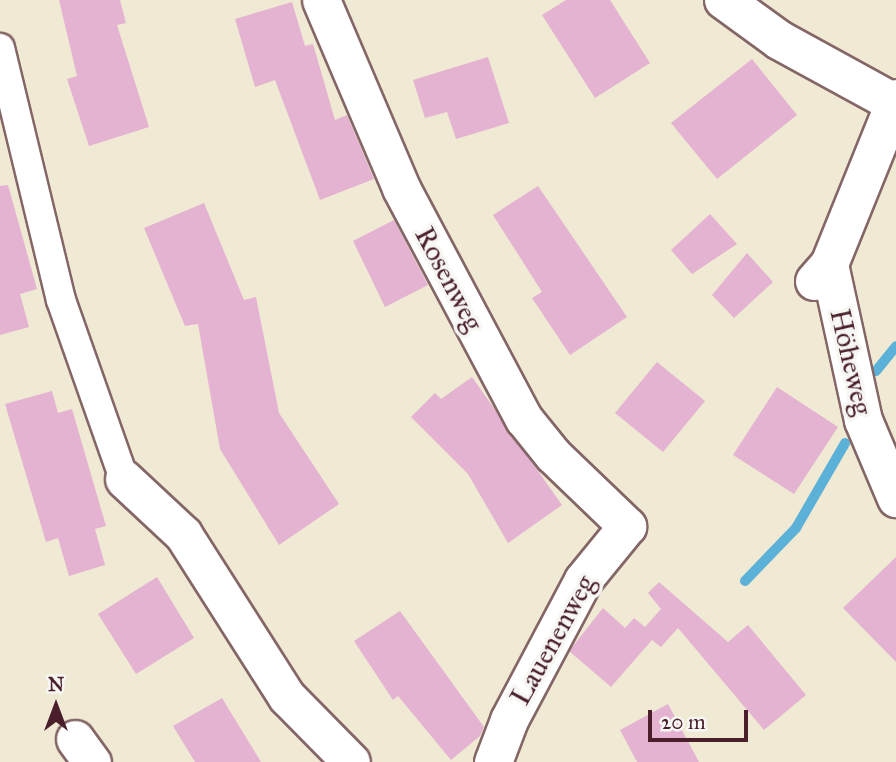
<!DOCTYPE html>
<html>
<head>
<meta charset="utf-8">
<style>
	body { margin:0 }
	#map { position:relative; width:896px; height:762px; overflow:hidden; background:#f0e9d4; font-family:"IM FELL Great Primer",serif }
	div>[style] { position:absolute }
	.stream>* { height:10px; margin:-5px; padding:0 5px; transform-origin:5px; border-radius:5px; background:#5cb1d8 }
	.building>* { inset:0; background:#e4b3d1 }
	.roads { filter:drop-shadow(2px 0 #846666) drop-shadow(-2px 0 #846666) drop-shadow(0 2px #846666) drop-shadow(0 -2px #846666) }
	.pedestrian>* { height:28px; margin:-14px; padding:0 14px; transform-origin:14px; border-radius:14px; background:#fff }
	.minor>* { height:37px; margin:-18.5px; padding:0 18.5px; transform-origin:18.5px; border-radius:18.5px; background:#fff }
	.tertiary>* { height:38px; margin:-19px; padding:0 19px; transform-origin:19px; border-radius:19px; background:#fff }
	span { translate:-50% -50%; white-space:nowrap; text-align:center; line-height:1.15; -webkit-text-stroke:7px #f6f6f2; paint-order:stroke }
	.street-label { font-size:28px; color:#4a1f2b }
	.north { position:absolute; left:21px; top:671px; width:70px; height:70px; -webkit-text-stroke:5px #f6f6f2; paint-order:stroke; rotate:0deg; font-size:19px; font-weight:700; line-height:28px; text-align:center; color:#4a1f2b }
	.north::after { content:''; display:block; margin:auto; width:24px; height:32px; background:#4a1f2b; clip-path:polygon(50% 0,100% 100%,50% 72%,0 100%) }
	.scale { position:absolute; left:648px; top:710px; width:100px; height:32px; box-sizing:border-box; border:4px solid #4a1f2b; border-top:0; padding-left:9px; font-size:21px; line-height:24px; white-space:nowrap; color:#4a1f2b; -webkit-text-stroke:5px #f6f6f2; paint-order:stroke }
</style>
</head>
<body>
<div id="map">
	<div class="stream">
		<i style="left:876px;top:371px;width:32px;rotate:-51deg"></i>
		<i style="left:745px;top:581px;width:74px;rotate:-46.1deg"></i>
		<i style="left:796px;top:528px;width:98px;rotate:-60deg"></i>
	</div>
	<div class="building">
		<i style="clip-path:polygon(59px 0,120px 0,126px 23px,117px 25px,149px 127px,89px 146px,67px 79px,77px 76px)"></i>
		<i style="clip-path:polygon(566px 0,610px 0,650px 63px,595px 98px,542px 15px)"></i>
		<i style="clip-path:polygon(292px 2px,305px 46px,313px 44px,335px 120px,347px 115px,374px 179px,320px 200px,275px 80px,255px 87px,235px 19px)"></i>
		<i style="clip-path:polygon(488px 57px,509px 123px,456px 139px,447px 112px,425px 118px,413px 80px)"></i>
		<i style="clip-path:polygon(752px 59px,797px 115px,717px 179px,671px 123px)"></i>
		<i style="clip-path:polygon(8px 185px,37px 289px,20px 294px,29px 327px,0 335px,0 186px)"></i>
		<i style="clip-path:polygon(538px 186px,627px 317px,570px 355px,532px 298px,542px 292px,493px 215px)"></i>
		<i style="clip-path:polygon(204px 203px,244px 300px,256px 297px,279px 413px,339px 504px,279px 545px,220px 449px,198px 324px,185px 326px,144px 228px)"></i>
		<i style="clip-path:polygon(710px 214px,737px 244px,692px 274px,671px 250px)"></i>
		<i style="clip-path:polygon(394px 220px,428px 285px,385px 307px,353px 241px)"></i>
		<i style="clip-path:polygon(747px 253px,773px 282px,734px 318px,712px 295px)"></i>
		<i style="clip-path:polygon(657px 362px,705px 401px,663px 452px,615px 413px)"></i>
		<i style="clip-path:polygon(472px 377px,562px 505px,508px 543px,468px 474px,411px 417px,435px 393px,441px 399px)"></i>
		<i style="clip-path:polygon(777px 387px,838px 427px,794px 494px,733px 455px)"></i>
		<i style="clip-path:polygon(52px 391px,58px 413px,72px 409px,106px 526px,95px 529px,105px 565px,69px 576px,58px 538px,46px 542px,5px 404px)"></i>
		<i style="clip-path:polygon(896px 557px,896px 662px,843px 608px)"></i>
		<i style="clip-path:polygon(157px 577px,194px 638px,136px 674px,98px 614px)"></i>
		<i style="clip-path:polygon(659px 582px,728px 642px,748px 625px,806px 695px,764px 730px,678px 628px,661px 647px,652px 640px,611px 687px,569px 651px,603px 608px,625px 628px,634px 618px,645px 627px,661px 609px,648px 593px)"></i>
		<i style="clip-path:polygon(400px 611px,484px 727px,480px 736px,451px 760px,398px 696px,393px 700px,354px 641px)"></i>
		<i style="clip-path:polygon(222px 698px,261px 762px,195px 762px,173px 726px)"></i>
		<i style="clip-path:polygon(668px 704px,699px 762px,637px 762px,620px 730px)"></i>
	</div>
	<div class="roads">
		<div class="pedestrian">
			<i style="left:0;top:48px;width:259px;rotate:76.4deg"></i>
			<i style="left:61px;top:300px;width:190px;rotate:70.6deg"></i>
		</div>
		<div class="minor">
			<i style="left:321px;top:0;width:204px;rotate:66.9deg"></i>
			<i style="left:401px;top:188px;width:262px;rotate:62deg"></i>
			<i style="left:524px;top:419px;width:46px;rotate:51.1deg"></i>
			<i style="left:553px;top:455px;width:103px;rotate:43.8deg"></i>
			<i style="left:627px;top:526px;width:70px;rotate:129.2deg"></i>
			<i style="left:583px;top:580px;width:158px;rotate:117.9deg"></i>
			<i style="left:509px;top:720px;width:45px;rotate:110.9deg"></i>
			<i style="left:829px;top:264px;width:160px;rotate:77.7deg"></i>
			<i style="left:863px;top:420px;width:85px;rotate:67.1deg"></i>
			<i style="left:814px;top:281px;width:23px;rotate:-49deg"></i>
			<i style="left:829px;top:264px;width:179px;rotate:-68deg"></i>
			<i style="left:124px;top:479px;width:81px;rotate:43deg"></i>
			<i style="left:183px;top:534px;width:193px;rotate:57.5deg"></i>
			<i style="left:287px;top:697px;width:91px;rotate:45.4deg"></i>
			<i style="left:75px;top:739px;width:29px;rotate:54deg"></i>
		</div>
		<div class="tertiary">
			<i style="left:724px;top:0;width:68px;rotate:36deg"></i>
			<i style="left:779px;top:40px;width:133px;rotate:28.7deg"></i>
		</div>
	</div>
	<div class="street-label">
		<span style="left:449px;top:279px;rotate:62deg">Rosenweg</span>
		<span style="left:851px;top:362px;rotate:77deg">Höheweg</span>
		<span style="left:553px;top:640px;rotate:-61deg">Lauenenweg</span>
	</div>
	<div class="north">N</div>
	<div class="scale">20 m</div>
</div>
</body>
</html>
